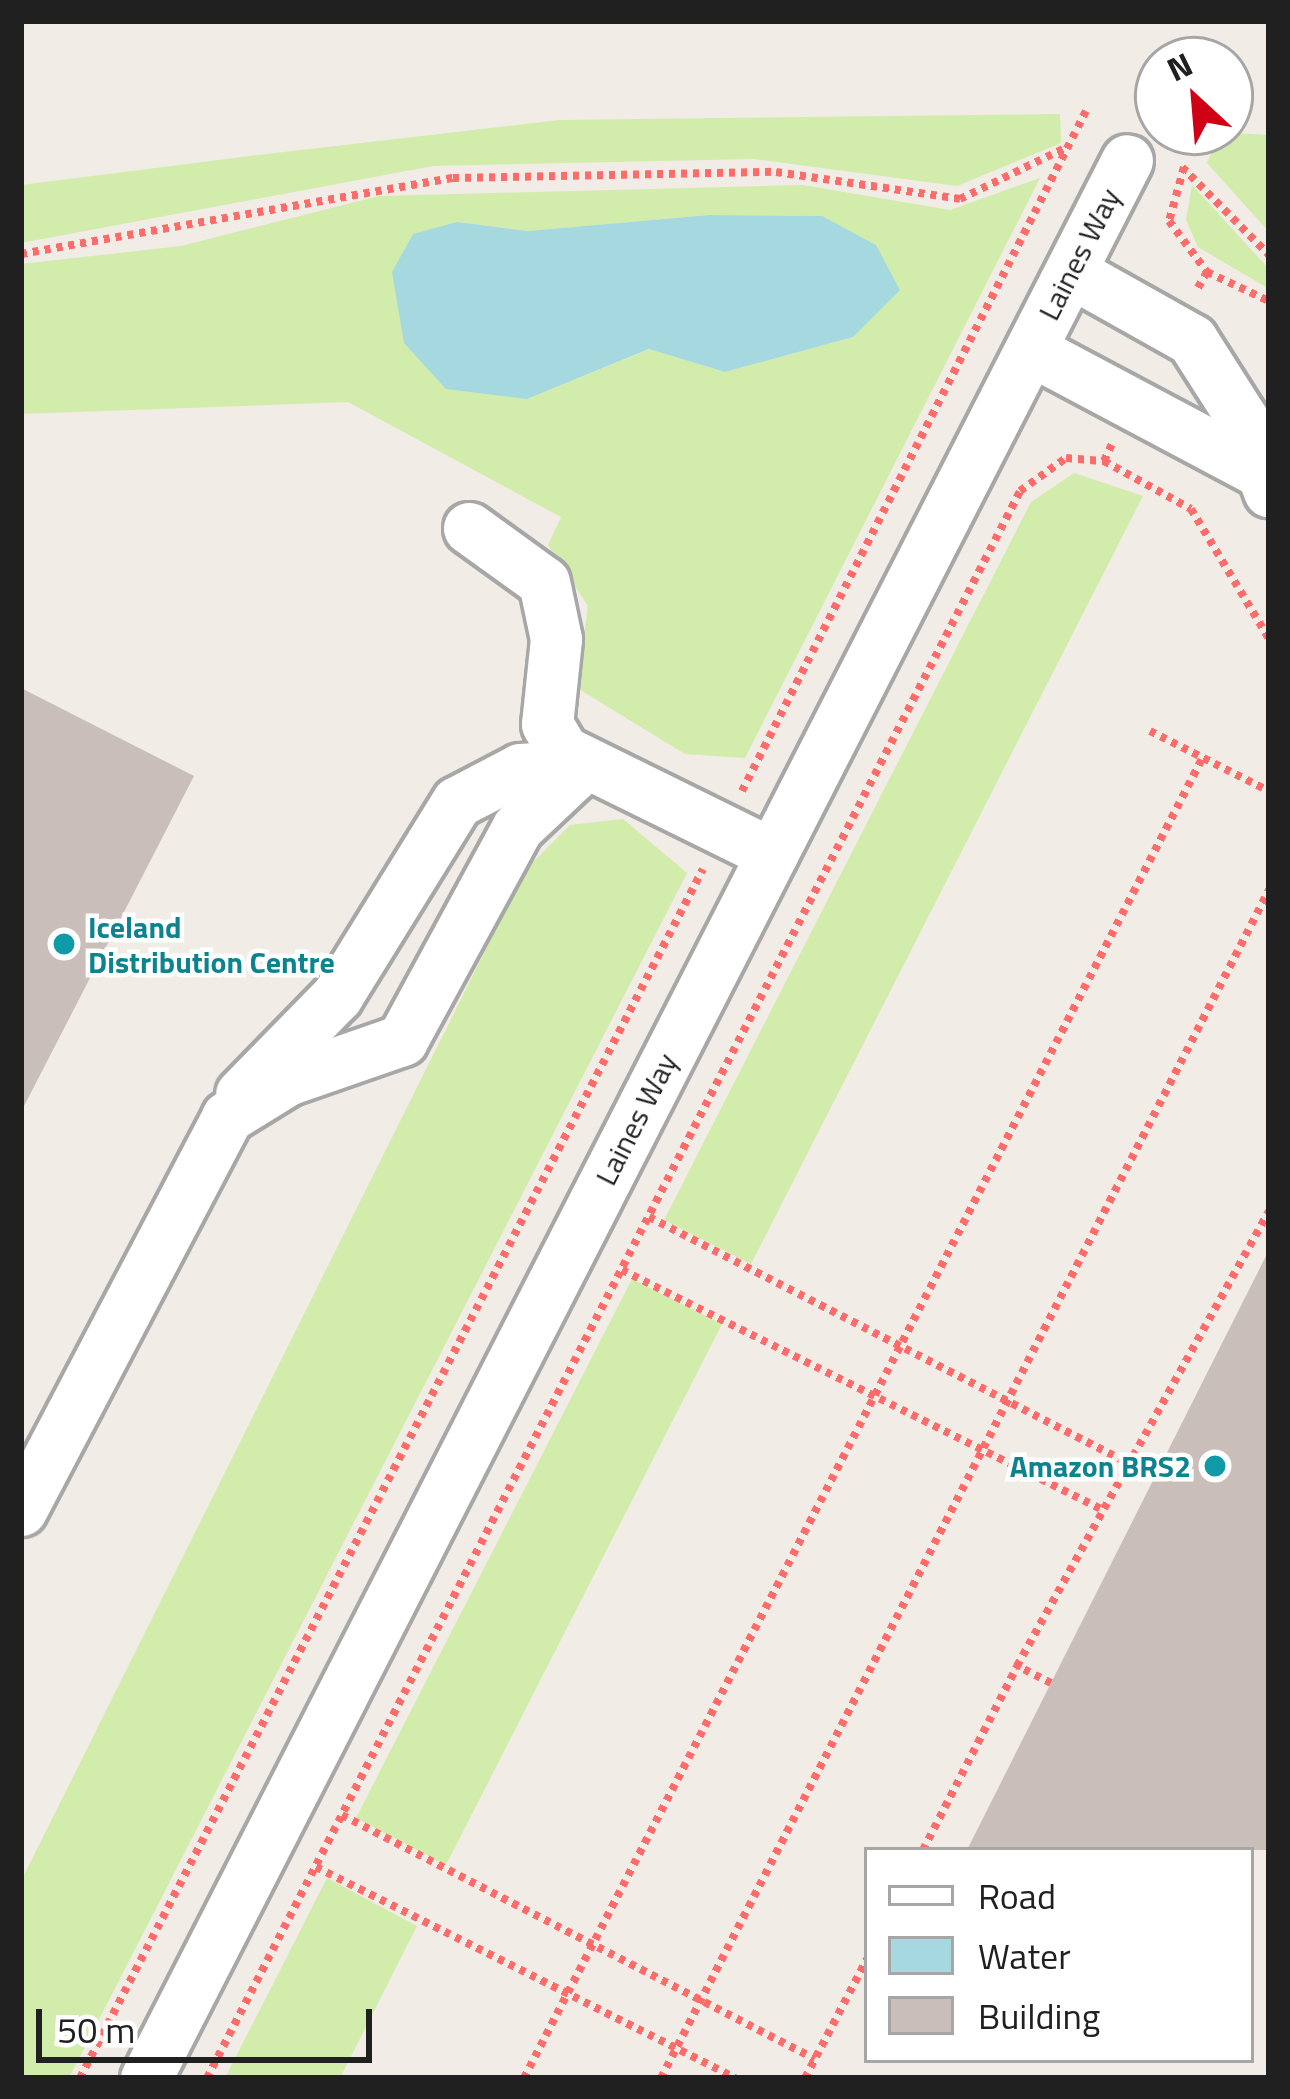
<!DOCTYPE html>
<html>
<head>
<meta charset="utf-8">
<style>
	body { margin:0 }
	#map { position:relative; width:1290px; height:2099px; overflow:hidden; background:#f1ece6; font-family:"Titillium Web",sans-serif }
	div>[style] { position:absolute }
	.grass>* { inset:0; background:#d2ecab }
	.water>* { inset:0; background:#a6d8e0 }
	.building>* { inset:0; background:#c9beb9 }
	.path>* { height:8px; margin-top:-4px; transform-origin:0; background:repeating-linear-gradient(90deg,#fe6b6b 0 6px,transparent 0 12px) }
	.roads { filter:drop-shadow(3px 0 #a7a7a7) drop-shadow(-3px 0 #a7a7a7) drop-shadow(0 3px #a7a7a7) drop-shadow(0 -3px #a7a7a7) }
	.minor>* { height:51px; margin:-25.5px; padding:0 25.5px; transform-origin:25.5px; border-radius:25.5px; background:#fff }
	.dots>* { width:33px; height:33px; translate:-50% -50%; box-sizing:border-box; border:6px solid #fff; border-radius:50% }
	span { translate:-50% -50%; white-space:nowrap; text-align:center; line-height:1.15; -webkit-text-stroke:9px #fff; paint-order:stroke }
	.street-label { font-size:30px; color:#202020 }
	.culture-label { font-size:30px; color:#0d838f; font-weight:700 }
	.left { translate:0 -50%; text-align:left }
	.right { translate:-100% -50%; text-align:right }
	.frame { position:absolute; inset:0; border:24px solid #202020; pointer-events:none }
	.legend { position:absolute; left:864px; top:1847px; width:390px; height:216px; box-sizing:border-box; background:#fff; border:3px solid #a6a6a6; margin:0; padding:15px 21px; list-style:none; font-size:36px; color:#202020 }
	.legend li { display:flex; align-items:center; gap:24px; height:60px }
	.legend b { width:60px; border:3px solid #a6a6a6 }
	.north { position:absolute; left:1134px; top:36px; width:120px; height:120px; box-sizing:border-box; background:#fff; border:3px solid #a6a6a6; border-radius:50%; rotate:334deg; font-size:33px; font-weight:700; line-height:48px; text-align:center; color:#202020 }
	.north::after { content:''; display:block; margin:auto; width:42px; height:54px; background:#d00015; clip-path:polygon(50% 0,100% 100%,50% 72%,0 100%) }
	.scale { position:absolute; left:36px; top:2009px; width:336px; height:54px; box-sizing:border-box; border:6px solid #202020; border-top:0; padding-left:15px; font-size:36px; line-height:42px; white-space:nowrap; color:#202020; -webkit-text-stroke:9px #fff; paint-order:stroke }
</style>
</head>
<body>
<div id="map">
	<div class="grass">
		<i style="clip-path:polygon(1060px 114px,1061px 143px,957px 186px,754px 159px,433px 166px,21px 243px,21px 185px,258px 155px,559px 120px)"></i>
		<i style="clip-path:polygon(1220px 132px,1269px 135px,1269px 232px,1207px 163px)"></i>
		<i style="clip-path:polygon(evenodd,1040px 178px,745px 758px,685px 754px,577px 688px,588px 606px,548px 545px,561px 517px,348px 402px,21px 414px,21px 264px,181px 246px,379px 196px,803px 185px,950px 210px,1040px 178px,709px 215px,822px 216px,853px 337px,725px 372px,650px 349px,527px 399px,457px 222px,528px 231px,709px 215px)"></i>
		<i style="clip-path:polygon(1192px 185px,1269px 269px,1269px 289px,1198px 247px,1186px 220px)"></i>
		<i style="clip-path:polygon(1074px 473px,1143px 496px,751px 1264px,664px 1220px,1031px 502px)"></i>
		<i style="clip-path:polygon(623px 819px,687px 873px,69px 2078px,21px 2078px,21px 1881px,526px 869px,570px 825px)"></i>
		<i style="clip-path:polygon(632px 1279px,722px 1324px,446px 1865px,356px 1818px)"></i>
		<i style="clip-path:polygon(327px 1878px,417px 1926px,340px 2078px,225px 2078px)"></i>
	</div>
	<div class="water">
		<i style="clip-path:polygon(709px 215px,822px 216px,876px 245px,900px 290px,853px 337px,725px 372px,649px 349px,527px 399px,446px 389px,404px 343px,392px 272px,413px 234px,457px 222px,528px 231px)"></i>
	</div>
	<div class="building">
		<i style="clip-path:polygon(21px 688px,194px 776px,21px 1112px)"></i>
		<i style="clip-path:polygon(1269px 1250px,1269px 1850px,967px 1850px,1051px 1683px)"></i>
	</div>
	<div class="path">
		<i style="left:1182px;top:167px;width:124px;rotate:45.3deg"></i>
		<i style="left:1184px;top:167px;width:56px;rotate:105.5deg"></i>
		<i style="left:1169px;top:221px;width:64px;rotate:53.3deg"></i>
		<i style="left:1207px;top:272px;width:20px;rotate:120deg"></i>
		<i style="left:21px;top:254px;width:439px;rotate:-10deg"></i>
		<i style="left:453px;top:178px;width:323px;rotate:-1.1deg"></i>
		<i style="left:776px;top:172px;width:186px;rotate:8.3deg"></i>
		<i style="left:960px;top:199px;width:119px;rotate:-25.9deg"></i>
		<i style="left:1207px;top:272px;width:68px;rotate:25.1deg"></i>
		<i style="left:1104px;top:461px;width:99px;rotate:28.9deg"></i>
		<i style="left:1191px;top:509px;width:152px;rotate:59deg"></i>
		<i style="left:1150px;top:731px;width:133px;rotate:26.8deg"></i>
		<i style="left:742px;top:791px;width:762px;rotate:-63.17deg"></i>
		<i style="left:649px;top:1217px;width:536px;rotate:27.19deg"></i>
		<i style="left:622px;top:1270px;width:535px;rotate:26.52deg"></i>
		<i style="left:1051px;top:1683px;width:38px;rotate:-153deg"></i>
		<i style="left:1017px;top:1666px;width:520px;rotate:-61.02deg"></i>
		<i style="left:342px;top:1815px;width:532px;rotate:27.29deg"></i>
		<i style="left:923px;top:1850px;width:207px;rotate:-62.9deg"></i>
		<i style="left:316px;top:1867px;width:469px;rotate:26.7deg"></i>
		<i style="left:80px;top:2078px;width:1360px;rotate:-62.74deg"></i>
		<i style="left:207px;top:2078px;width:1783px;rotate:-62.87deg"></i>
		<i style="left:1020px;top:491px;width:57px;rotate:-35.7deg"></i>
		<i style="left:1066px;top:458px;width:38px;rotate:5deg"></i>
		<i style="left:1104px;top:461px;width:19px;rotate:-65deg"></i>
		<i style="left:524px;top:2078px;width:1485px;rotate:-62.8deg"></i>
		<i style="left:661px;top:2078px;width:1335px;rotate:-62.9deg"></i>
		<i style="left:805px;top:2078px;width:134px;rotate:-62.5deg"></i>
	</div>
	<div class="roads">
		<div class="minor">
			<i style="left:1071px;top:272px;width:139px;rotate:29.3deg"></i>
			<i style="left:1192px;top:340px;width:95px;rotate:57.5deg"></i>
			<i style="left:1243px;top:420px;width:76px;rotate:69.9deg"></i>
			<i style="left:1031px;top:350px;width:259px;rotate:28deg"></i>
			<i style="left:469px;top:528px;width:92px;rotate:35.8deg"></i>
			<i style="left:544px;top:582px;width:58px;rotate:78.1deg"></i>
			<i style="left:556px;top:639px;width:85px;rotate:96deg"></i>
			<i style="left:547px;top:724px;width:31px;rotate:59deg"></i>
			<i style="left:563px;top:751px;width:233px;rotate:26.2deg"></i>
			<i style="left:241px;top:1094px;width:137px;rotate:-45.6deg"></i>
			<i style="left:337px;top:996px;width:228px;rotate:-58.3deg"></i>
			<i style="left:457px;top:802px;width:71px;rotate:-27.6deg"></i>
			<i style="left:520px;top:769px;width:64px;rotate:-3.6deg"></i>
			<i style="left:21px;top:1510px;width:444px;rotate:-62.3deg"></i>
			<i style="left:227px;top:1117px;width:70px;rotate:-31.7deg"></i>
			<i style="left:287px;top:1080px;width:122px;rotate:-19.2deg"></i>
			<i style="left:402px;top:1040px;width:241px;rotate:-61.5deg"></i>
			<i style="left:517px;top:828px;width:92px;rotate:-43.2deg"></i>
			<i style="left:146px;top:2078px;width:2154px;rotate:-62.91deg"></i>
		</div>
	</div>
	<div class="dots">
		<i style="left:64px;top:944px;background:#0f9aa8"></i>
		<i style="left:1215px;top:1466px;background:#0f9aa8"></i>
	</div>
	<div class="street-label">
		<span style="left:1079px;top:254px;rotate:-63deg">Laines Way</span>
		<span style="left:636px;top:1119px;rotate:-63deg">Laines Way</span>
	</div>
	<div class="culture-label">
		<span class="left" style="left:88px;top:944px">Iceland<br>Distribution Centre</span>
		<span class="right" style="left:1191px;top:1466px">Amazon BRS2</span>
	</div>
	<div class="frame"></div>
	<ul class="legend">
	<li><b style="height:15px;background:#fff"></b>Road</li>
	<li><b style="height:33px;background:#a6d8e0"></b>Water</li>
	<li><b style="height:33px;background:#c9beb9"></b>Building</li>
	</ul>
	<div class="north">N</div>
	<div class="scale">50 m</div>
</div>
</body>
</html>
